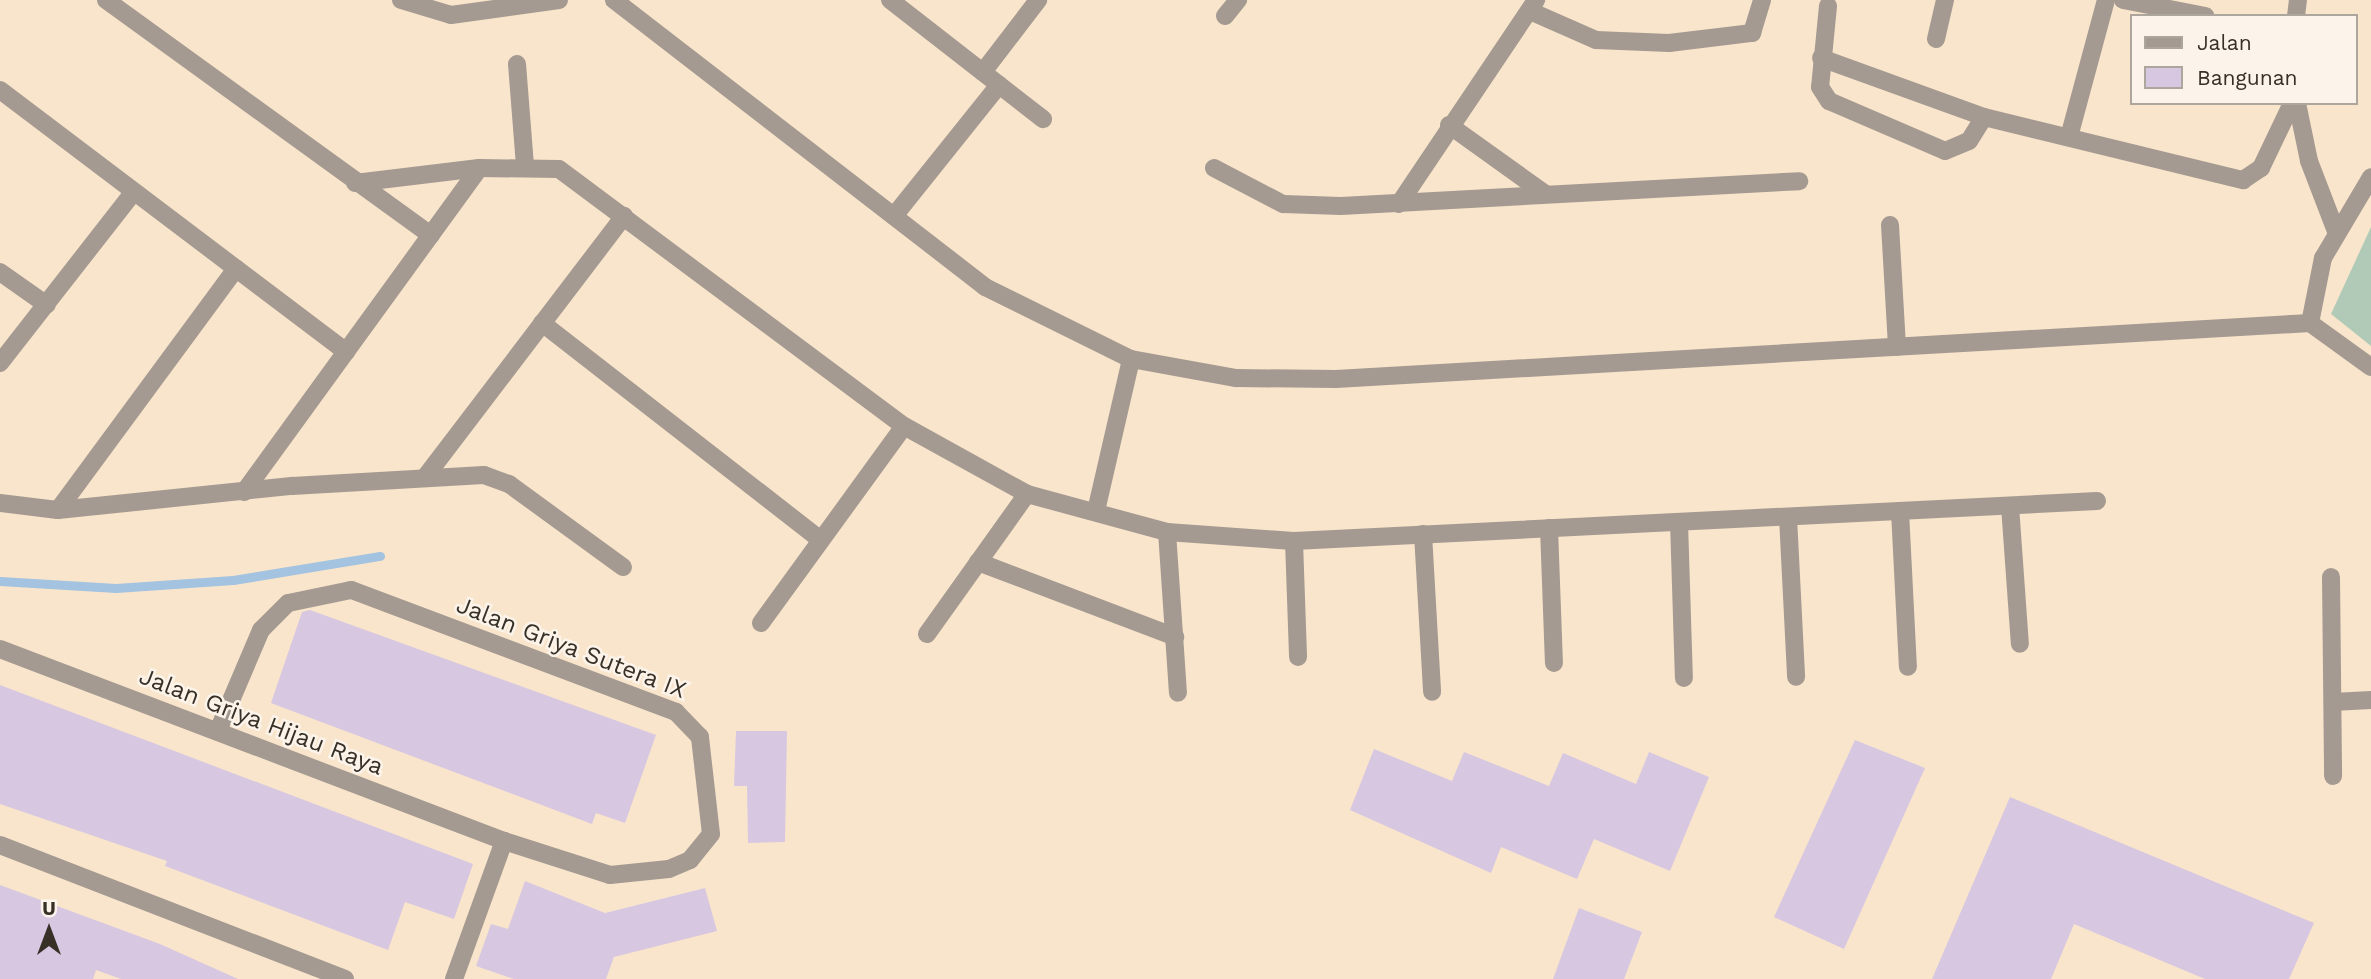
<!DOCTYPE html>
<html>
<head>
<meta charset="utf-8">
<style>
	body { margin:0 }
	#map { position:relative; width:2371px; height:979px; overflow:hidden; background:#f9e5cb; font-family:"Work Sans",sans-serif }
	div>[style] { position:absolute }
	.green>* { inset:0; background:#b0cab7 }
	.stream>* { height:9px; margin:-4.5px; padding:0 4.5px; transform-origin:4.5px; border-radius:4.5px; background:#a3c3e0 }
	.building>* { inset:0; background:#d7c7e1 }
	.minor>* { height:18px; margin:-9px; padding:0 9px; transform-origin:9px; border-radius:9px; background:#a59a91 }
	span { translate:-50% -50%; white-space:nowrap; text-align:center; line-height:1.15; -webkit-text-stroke:5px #fcf4ea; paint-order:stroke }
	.street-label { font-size:24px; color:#373026 }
	.legend { position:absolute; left:2130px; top:14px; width:228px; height:91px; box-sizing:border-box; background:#fcf4ea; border:2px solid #ada69c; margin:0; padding:9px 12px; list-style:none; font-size:21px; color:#373026 }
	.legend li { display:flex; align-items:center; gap:14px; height:35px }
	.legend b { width:35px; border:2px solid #ada69c }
	.north { position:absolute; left:14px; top:895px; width:70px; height:70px; -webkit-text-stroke:5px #fcf4ea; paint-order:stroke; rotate:0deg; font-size:19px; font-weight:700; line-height:28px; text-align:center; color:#373026 }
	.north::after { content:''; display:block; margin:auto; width:24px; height:32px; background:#373026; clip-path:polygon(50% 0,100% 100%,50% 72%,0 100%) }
</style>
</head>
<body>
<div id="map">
	<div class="green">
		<i style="clip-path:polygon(2371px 227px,2371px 346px,2331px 314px)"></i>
	</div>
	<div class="stream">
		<i style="left:0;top:581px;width:116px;rotate:3.5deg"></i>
		<i style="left:116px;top:588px;width:117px;rotate:-3.9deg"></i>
		<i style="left:233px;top:580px;width:149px;rotate:-9.3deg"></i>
	</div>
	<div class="building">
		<i style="clip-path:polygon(310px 610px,656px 735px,625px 823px,596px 813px,592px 824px,271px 703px,302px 612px)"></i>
		<i style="clip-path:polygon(0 685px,473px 864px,454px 919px,405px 902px,388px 950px,165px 866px,167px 861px,0 804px)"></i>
		<i style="clip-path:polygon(736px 731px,787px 731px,785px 842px,748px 843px,747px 786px,734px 786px)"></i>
		<i style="clip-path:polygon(1855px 740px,1925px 768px,1844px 949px,1774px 917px)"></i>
		<i style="clip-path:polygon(1374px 749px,1452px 781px,1464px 752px,1549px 786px,1563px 753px,1636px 784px,1649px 752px,1709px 777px,1670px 871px,1594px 839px,1577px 879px,1501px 847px,1491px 873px,1350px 810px)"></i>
		<i style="clip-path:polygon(2010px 797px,2314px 923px,2289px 979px,2205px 979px,2074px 924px,2051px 979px,1932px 979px)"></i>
		<i style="clip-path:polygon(525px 881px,605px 913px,705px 888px,717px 931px,614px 957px,606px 979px,514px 979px,476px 966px,491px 924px,508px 929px)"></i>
		<i style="clip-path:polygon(0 885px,160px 944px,238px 979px,121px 979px,96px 970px,93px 979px,0 979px)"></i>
		<i style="clip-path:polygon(1579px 908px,1642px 932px,1624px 979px,1553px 979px)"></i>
	</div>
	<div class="minor">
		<i style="left:106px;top:0;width:401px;rotate:35.9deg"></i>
		<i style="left:401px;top:0;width:52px;rotate:16.7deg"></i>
		<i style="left:451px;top:15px;width:109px;rotate:-7.9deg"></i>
		<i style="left:614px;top:0;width:469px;rotate:37.7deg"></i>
		<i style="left:985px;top:287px;width:163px;rotate:26.3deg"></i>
		<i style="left:1131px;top:359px;width:107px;rotate:10.3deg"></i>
		<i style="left:1236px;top:378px;width:100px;rotate:0.6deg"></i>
		<i style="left:1336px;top:379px;width:976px;rotate:-3.29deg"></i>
		<i style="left:2310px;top:323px;width:75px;rotate:35.8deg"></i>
		<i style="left:890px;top:0;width:194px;rotate:37.9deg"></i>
		<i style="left:2123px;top:0;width:84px;rotate:11deg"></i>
		<i style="left:1828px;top:6px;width:81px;rotate:95.6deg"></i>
		<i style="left:1820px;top:87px;width:17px;rotate:57deg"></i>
		<i style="left:1829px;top:101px;width:126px;rotate:23.3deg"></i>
		<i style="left:1945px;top:151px;width:26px;rotate:-23deg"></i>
		<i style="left:1969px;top:141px;width:28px;rotate:-58deg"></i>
		<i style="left:1530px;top:11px;width:72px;rotate:23.7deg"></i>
		<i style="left:1596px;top:40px;width:73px;rotate:2.4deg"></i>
		<i style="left:1669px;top:43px;width:84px;rotate:-6.9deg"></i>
		<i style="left:1752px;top:33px;width:34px;rotate:-73deg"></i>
		<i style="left:1225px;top:16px;width:21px;rotate:-51deg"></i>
		<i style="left:2296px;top:16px;width:16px;rotate:-83deg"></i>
		<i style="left:1936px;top:39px;width:40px;rotate:-77deg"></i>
		<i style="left:1821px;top:58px;width:173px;rotate:19.9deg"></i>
		<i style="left:1984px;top:117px;width:267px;rotate:13.7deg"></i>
		<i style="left:2243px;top:180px;width:22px;rotate:-34deg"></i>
		<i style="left:2261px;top:168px;width:72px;rotate:-64.5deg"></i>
		<i style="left:517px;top:64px;width:101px;rotate:85.5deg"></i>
		<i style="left:983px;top:72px;width:91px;rotate:-52.6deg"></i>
		<i style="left:0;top:90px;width:434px;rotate:37.1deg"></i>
		<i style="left:2297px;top:103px;width:59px;rotate:78.3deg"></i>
		<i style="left:2309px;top:161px;width:78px;rotate:69deg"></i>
		<i style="left:1449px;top:125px;width:117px;rotate:35.6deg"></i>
		<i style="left:2069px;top:137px;width:142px;rotate:-74.9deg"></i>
		<i style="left:1214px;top:168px;width:78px;rotate:27.6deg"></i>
		<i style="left:1283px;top:204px;width:58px;rotate:2deg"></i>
		<i style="left:1341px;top:206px;width:459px;rotate:-3.1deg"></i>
		<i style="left:355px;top:183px;width:125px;rotate:-6.9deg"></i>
		<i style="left:479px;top:168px;width:80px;rotate:0.7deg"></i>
		<i style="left:559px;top:169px;width:430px;rotate:36.7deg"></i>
		<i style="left:904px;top:426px;width:141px;rotate:28.9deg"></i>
		<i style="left:1027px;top:494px;width:145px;rotate:15.2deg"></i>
		<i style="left:1167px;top:532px;width:127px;rotate:4.1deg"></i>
		<i style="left:1294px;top:541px;width:804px;rotate:-2.85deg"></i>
		<i style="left:1399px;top:204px;width:246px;rotate:-56.1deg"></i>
		<i style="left:894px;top:216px;width:168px;rotate:-51.3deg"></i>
		<i style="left:1890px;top:225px;width:122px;rotate:86.7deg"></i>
		<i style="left:0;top:272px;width:57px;rotate:35.1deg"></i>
		<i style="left:542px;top:323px;width:353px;rotate:37.9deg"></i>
		<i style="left:2310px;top:323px;width:66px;rotate:-78.7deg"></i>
		<i style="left:2323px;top:258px;width:94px;rotate:-59.3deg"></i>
		<i style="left:0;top:363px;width:214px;rotate:-52deg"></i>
		<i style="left:426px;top:476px;width:327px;rotate:-52.7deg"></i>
		<i style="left:244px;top:492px;width:400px;rotate:-54deg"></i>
		<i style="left:0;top:503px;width:58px;rotate:6.9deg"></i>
		<i style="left:58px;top:510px;width:235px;rotate:-5.9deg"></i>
		<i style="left:292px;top:486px;width:192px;rotate:-3.3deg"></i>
		<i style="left:484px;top:475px;width:27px;rotate:20deg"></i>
		<i style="left:509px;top:484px;width:141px;rotate:36.1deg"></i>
		<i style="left:2010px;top:506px;width:138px;rotate:85.9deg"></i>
		<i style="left:58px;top:510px;width:300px;rotate:-53.6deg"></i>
		<i style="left:1096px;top:511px;width:156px;rotate:-77deg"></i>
		<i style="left:1900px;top:511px;width:156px;rotate:87.1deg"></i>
		<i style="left:1788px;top:517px;width:160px;rotate:87.1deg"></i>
		<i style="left:1679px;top:522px;width:156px;rotate:88.2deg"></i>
		<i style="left:1549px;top:528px;width:135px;rotate:87.9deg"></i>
		<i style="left:1167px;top:532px;width:161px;rotate:86.1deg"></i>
		<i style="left:1423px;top:534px;width:158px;rotate:86.7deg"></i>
		<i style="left:1294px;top:541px;width:116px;rotate:88deg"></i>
		<i style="left:978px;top:562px;width:211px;rotate:20.8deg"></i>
		<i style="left:2331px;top:577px;width:199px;rotate:89.4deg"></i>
		<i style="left:761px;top:623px;width:243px;rotate:-54deg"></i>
		<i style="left:927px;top:634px;width:172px;rotate:-54.5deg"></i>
		<i style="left:0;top:649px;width:539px;rotate:20.85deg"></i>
		<i style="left:504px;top:841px;width:111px;rotate:17.8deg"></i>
		<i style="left:610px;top:875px;width:59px;rotate:-5.8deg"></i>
		<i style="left:669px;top:869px;width:23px;rotate:-23deg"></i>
		<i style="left:690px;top:860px;width:33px;rotate:-51deg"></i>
		<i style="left:711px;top:834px;width:98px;rotate:-96.5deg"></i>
		<i style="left:700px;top:737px;width:35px;rotate:-134deg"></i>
		<i style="left:676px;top:712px;width:347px;rotate:-159.4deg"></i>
		<i style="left:351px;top:590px;width:64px;rotate:168.3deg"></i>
		<i style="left:288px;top:603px;width:38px;rotate:135deg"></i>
		<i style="left:261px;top:630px;width:110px;rotate:113.1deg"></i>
		<i style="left:2333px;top:702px;width:38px;rotate:-3deg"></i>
		<i style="left:0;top:845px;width:370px;rotate:21.2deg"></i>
		<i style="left:454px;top:979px;width:147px;rotate:-70.1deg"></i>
	</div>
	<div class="street-label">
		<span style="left:571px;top:648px;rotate:21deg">Jalan Griya Sutera IX</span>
		<span style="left:261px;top:722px;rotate:21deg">Jalan Griya Hijau Raya</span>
	</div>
	<ul class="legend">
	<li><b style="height:9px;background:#a59a91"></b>Jalan</li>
	<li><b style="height:19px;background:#d7c7e1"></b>Bangunan</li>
	</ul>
	<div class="north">U</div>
</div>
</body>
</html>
